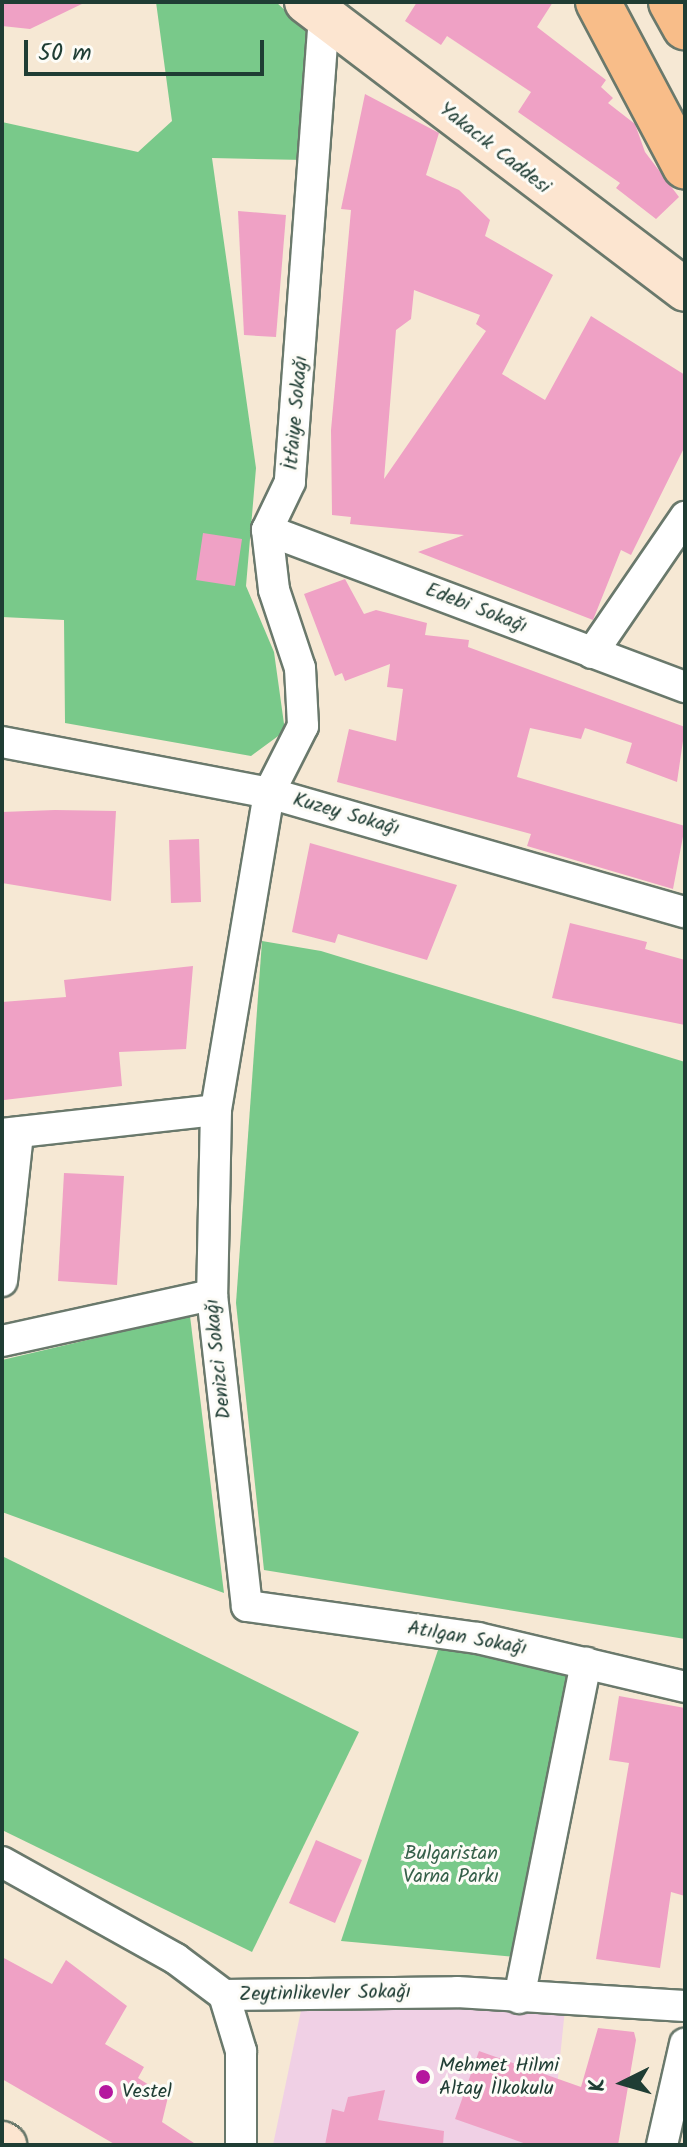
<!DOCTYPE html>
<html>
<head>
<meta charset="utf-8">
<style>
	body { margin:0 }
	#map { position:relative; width:687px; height:2147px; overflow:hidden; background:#f6e8d4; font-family:Kalam,sans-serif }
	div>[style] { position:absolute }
	.built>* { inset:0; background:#f0d0e5 }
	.green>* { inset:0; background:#79c98a }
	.building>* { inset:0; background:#efa1c5 }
	.roads { filter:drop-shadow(2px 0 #6a796c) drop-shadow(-2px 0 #6a796c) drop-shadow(0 2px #6a796c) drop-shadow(0 -2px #6a796c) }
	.street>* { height:30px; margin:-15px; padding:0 15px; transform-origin:15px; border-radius:15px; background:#fff }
	.secondary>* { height:42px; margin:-21px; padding:0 21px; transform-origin:21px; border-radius:21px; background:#fce5d0 }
	.primary>* { height:44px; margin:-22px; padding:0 22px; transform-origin:22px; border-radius:22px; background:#f8bd89 }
	.dots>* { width:22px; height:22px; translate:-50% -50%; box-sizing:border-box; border:4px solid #fdfcf7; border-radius:50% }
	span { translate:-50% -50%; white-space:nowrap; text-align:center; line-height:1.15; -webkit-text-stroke:6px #fdfcf7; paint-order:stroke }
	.street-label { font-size:20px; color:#1f3d34 }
	.park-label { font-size:20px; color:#36604a }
	.poi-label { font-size:20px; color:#1f3d34 }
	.left { translate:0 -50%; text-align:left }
	.frame { position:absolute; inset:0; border:4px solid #1f3d34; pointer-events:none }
	.north { position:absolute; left:583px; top:2043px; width:80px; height:80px; -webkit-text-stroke:6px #fdfcf7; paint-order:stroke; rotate:265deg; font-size:22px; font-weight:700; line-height:32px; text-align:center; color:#1f3d34 }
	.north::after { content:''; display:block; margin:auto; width:28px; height:36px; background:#1f3d34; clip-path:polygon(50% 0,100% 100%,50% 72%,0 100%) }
	.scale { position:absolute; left:24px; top:40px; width:240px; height:36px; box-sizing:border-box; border:4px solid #1f3d34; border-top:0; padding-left:10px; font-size:24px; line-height:28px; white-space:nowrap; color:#1f3d34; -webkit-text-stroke:6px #fdfcf7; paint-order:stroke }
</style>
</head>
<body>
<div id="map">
	<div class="built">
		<i style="clip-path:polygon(303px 2001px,565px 2009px,551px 2145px,273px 2145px)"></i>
	</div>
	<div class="green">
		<i style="clip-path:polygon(156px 2px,276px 2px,311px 34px,306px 160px,212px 158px,256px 468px,246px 586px,274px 652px,285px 731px,251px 756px,65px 723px,64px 620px,2px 617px,2px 122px,138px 152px,172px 121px)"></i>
		<i style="clip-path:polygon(262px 941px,321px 951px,685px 1062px,685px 1639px,264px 1570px,236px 1303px)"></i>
		<i style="clip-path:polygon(190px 1316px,224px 1593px,2px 1512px,2px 1360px)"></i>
		<i style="clip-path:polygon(2px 1556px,359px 1732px,252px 1952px,2px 1830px)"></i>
		<i style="clip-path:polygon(440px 1644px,568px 1668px,516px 1957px,341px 1941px)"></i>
	</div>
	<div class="building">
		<i style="clip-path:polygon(2px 2px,86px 2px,30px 29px,2px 26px)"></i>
		<i style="clip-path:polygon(417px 2px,553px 2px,537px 27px,606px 80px,601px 87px,613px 98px,608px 103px,635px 124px,645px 152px,679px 197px,656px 219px,616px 188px,620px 183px,518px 112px,531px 92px,447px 36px,441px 45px,405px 21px)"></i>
		<i style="clip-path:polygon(evenodd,365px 94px,439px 133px,426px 175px,459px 190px,490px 220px,485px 236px,553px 275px,502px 374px,545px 400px,591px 316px,685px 375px,685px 446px,631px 555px,621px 550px,593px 620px,418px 552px,464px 535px,350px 524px,351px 517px,332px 515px,331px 430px,351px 210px,341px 209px,365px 94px,414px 290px,480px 315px,476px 324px,486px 331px,384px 479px,396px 330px,411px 319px,414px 290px)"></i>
		<i style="clip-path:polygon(238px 211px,286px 215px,276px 337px,244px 335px)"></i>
		<i style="clip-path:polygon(203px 533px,242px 539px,235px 586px,196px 580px)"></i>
		<i style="clip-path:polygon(345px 579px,364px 614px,376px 610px,427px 623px,425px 635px,469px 640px,468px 647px,685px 727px,677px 782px,626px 763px,632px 743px,585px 728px,581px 739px,530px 728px,517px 777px,685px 826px,673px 889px,527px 846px,531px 834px,337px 782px,349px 729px,396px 741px,403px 689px,387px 687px,390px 664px,345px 681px,342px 673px,335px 676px,304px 594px)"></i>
		<i style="clip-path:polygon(55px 810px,116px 811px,111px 901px,2px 883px,2px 812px)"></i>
		<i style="clip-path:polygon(199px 839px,201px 902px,171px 903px,169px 840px)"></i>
		<i style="clip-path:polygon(310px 843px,457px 885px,427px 960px,338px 934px,335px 943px,292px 932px)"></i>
		<i style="clip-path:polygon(570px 923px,647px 942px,645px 949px,685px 960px,685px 1025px,552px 998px)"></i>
		<i style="clip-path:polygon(193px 966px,186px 1049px,119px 1052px,122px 1086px,4px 1100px,2px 1002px,66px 997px,64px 980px)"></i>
		<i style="clip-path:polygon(64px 1173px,124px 1176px,117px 1285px,58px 1281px)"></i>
		<i style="clip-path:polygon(619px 1696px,685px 1708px,685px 1896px,671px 1892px,660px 1968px,596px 1959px,629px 1763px,609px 1760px)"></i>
		<i style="clip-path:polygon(316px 1840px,362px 1860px,335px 1923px,289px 1903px)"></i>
		<i style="clip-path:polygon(2px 1957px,52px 1984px,66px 1960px,127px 2006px,105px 2044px,144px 2067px,138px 2078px,168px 2097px,162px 2122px,197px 2145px,116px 2145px,2px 2079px)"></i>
		<i style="clip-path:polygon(598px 2028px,634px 2032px,636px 2040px,618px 2145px,529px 2145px,455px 2119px,479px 2051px,581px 2087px)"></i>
		<i style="clip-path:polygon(385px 2090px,378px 2120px,444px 2131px,443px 2145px,325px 2145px,332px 2109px,344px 2112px,348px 2097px)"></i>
	</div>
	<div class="roads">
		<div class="street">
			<i style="left:324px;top:16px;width:467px;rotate:94.2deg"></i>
			<i style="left:290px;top:482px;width:53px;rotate:115.6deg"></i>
			<i style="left:267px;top:530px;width:60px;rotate:83.3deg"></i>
			<i style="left:274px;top:590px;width:82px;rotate:71.6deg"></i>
			<i style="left:300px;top:668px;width:58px;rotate:87deg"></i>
			<i style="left:303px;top:726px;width:75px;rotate:116.9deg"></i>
			<i style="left:269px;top:793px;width:321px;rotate:99.5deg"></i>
			<i style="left:216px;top:1110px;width:185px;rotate:91.2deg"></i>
			<i style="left:212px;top:1295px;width:313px;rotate:83.6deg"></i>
			<i style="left:247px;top:1606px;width:233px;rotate:7.9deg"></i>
			<i style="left:478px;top:1638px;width:213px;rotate:13.3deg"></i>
			<i style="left:267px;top:530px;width:447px;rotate:20.6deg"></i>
			<i style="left:592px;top:653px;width:165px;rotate:-55.6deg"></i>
			<i style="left:2px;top:742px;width:272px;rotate:10.8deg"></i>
			<i style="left:269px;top:793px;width:433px;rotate:16deg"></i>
			<i style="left:2px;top:1134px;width:215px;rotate:-6.4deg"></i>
			<i style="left:2px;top:1281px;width:149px;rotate:-83.8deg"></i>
			<i style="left:2px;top:1341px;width:215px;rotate:-12.4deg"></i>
			<i style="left:2px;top:1862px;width:199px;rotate:29.1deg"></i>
			<i style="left:176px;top:1959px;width:60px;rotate:36.9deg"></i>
			<i style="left:224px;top:1995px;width:233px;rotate:-0.7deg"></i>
			<i style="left:457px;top:1992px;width:228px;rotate:3.5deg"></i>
			<i style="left:224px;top:1995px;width:59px;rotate:73.1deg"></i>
			<i style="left:241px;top:2051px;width:94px;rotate:90deg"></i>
			<i style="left:519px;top:1998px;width:342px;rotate:-78.7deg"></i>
			<i style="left:662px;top:2145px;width:104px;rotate:-77.2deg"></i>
		</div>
		<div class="secondary">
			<i style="left:306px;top:2px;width:476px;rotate:37.2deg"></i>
			<i style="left:2px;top:2143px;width:4px;rotate:34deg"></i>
		</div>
		<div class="primary">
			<i style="left:598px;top:2px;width:186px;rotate:62.1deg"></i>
			<i style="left:671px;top:2px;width:29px;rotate:61deg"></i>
		</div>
	</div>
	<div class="dots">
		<i style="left:423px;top:2077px;background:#b5179e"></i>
		<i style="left:106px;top:2092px;background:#b5179e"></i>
	</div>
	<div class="street-label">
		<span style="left:494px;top:149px;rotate:38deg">Yakacık Caddesi</span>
		<span style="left:297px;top:413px;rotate:-85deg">İtfaiye Sokağı</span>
		<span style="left:476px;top:609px;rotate:21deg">Edebi Sokağı</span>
		<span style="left:346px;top:815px;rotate:16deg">Kuzey Sokağı</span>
		<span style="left:219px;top:1359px;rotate:-96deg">Denizci Sokağı</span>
		<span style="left:467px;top:1639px;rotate:10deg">Atılgan Sokağı</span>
		<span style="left:325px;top:1994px;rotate:-1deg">Zeytinlikevler Sokağı</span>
	</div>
	<div class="park-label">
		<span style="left:451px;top:1866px">Bulgaristan<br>Varna Parkı</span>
	</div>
	<div class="poi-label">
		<span class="left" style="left:439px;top:2078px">Mehmet Hilmi<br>Altay İlkokulu</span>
		<span class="left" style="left:122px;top:2092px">Vestel</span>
	</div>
	<div class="frame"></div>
	<div class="north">K</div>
	<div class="scale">50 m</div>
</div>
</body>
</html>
